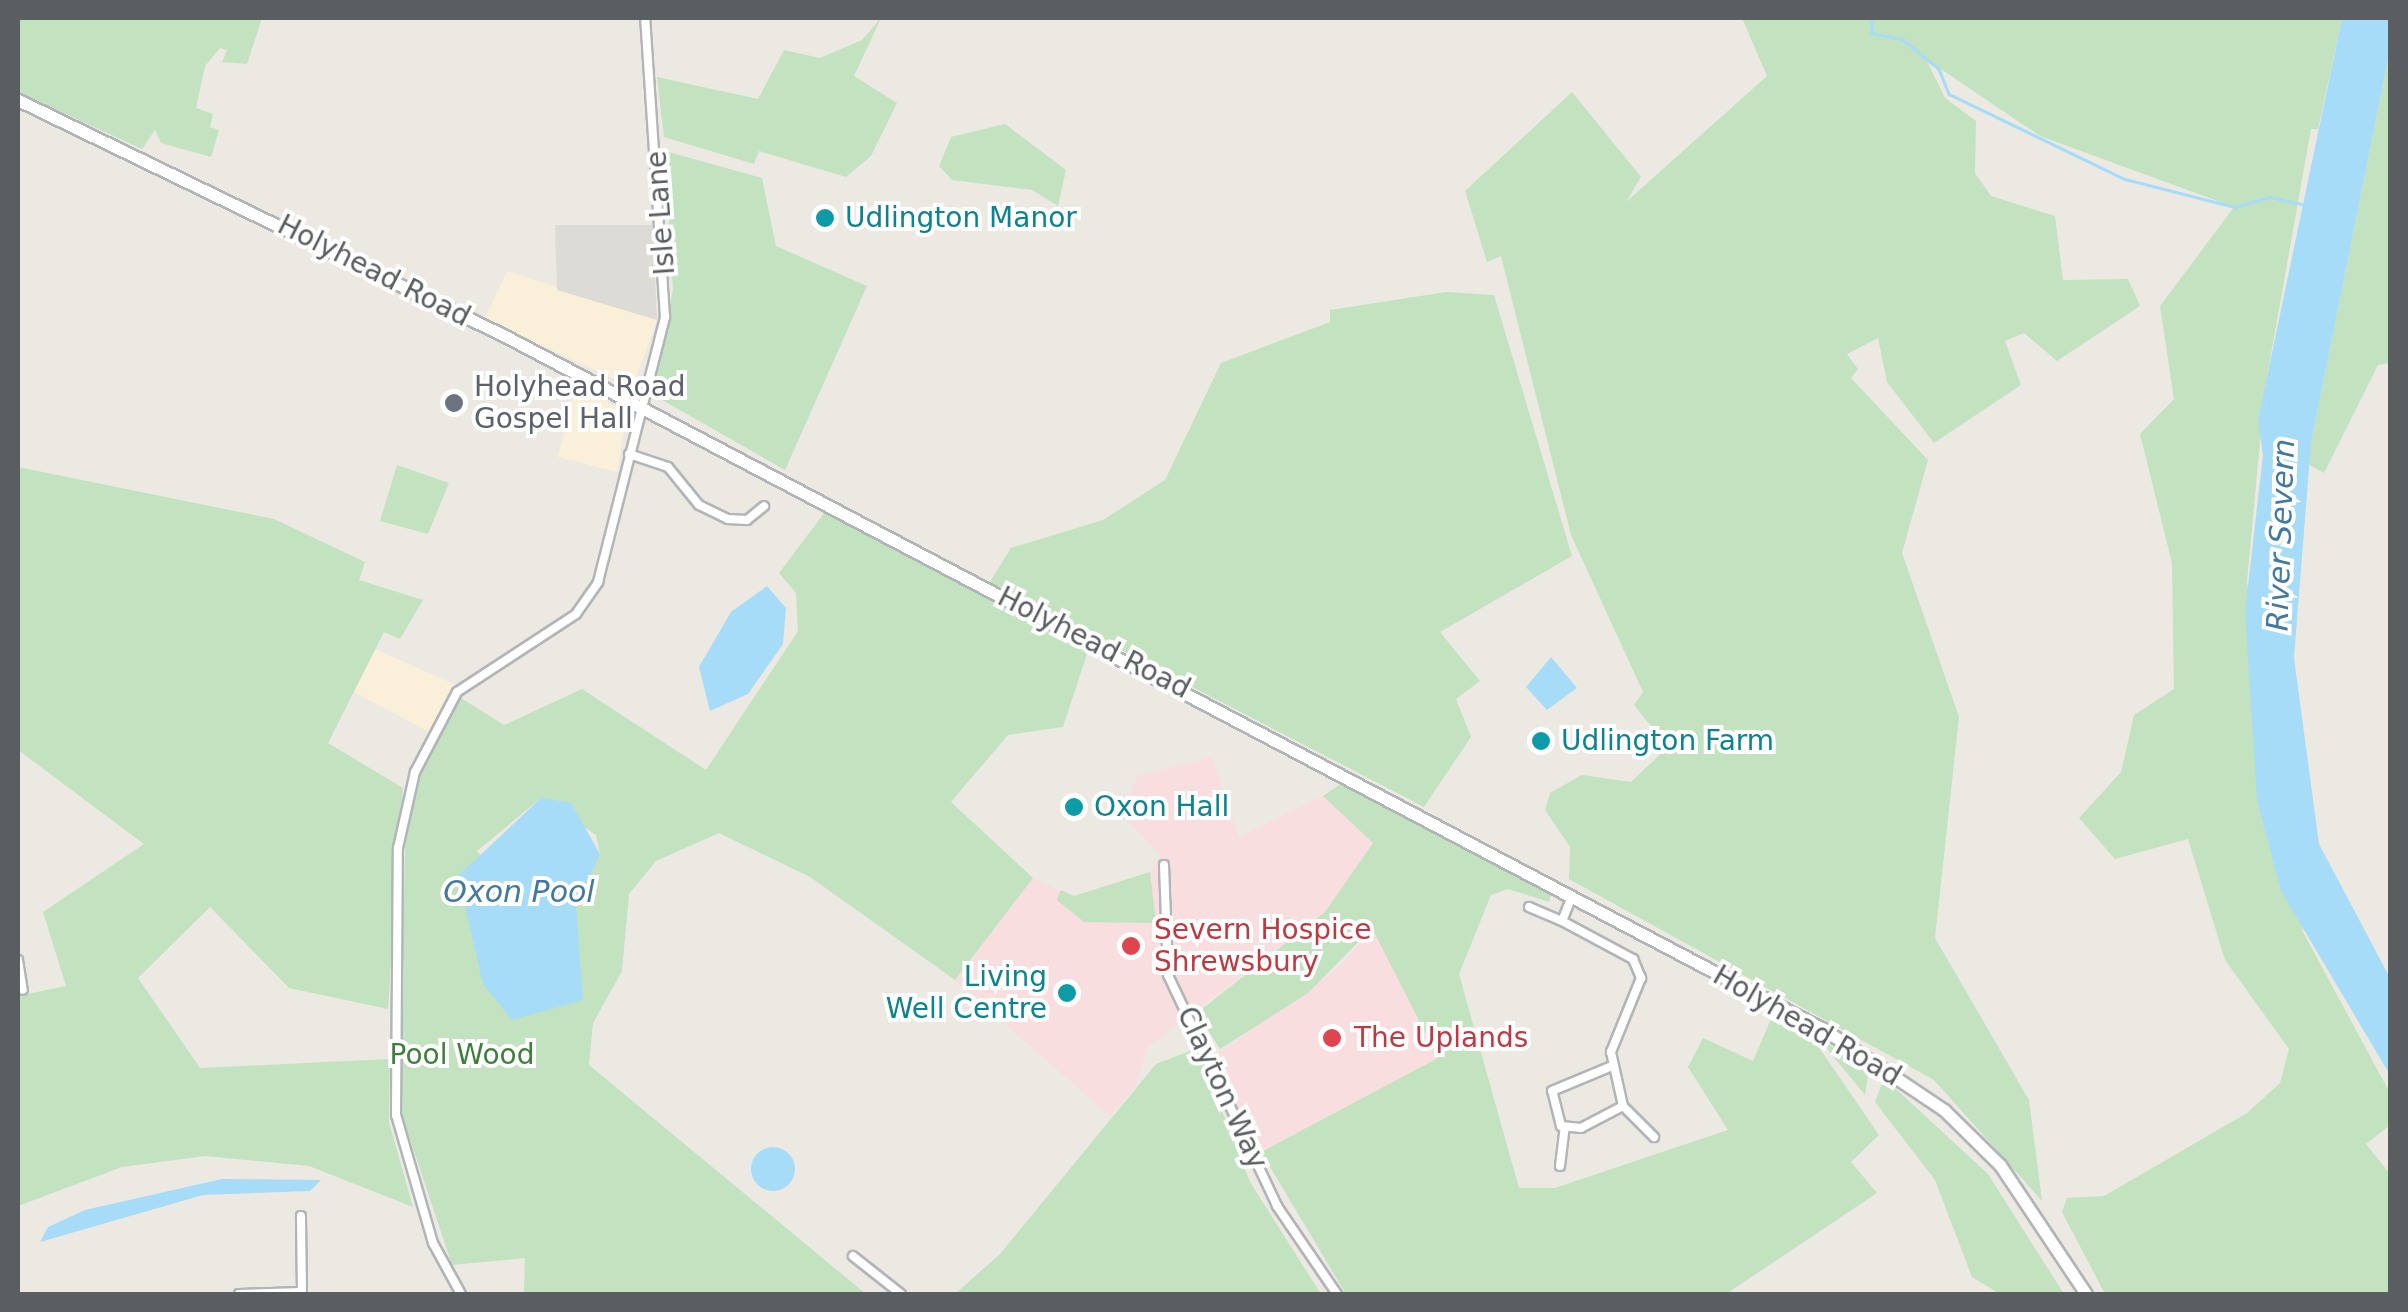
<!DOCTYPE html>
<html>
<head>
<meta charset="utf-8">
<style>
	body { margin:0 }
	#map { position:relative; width:2408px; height:1312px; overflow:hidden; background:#ece9e2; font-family:"DejaVu Sans",sans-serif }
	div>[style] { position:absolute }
	.commercial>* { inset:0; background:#faefd8 }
	.industrial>* { inset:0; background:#dddbd6 }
	.medical>* { inset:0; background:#f8dede }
	.green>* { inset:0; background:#c3e2c0 }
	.water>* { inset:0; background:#a6dcf7 }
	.round { border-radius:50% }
	.stream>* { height:2.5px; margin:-1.25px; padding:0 1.25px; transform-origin:1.25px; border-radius:1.25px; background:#a6dcf7 }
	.roads { filter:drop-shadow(2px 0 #b2b5b8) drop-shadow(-2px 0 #b2b5b8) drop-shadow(0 2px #b2b5b8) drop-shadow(0 -2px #b2b5b8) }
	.minor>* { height:8px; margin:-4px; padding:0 4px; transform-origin:4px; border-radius:4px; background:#fff }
	.secondary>* { height:11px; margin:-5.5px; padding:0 5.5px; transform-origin:5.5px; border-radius:5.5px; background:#fff }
	.dots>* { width:28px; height:28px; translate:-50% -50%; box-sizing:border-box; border:5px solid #fff; border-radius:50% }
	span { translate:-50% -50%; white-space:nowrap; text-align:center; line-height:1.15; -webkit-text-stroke:8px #fff; paint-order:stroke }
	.street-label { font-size:28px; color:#5a5e61 }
	.culture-label { font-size:28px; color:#0d838f }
	.left { translate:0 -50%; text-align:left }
	.right { translate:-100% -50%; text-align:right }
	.worship-label { font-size:28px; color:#5b616d }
	.health-label { font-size:28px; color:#be3a42 }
	.park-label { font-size:28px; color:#3f7f3b }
	.water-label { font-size:30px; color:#42799f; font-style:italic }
	.frame { position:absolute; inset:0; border:20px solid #5a5e61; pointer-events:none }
</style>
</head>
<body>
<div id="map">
	<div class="commercial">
		<i style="clip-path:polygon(507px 271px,657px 320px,633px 387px,484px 320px)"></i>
		<i style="clip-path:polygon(576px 384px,627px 413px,617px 472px,558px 457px)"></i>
		<i style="clip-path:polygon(375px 649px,456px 685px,431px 733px,354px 692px)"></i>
	</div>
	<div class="industrial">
		<i style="clip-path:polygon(555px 225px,653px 225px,657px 320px,557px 290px)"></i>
	</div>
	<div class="medical">
		<i style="clip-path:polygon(1212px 757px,1239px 837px,1323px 796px,1373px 842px,1325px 912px,1147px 1048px,1135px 1087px,1110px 1116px,955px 980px,1033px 878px,1073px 896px,1150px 872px,1161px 856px,1123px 816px,1137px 776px)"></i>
		<i style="clip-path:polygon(1372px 927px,1438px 1058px,1261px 1152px,1215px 1056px,1342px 965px)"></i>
	</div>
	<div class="green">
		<i style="clip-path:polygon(18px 18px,262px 18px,247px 64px,222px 62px,227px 50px,220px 48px,205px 66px,196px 108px,213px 114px,210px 127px,219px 130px,211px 157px,161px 143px,155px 130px,142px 149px,18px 92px)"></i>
		<i style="clip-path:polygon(881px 18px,854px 76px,897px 103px,871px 156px,846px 177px,759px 151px,754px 164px,664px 137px,657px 77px,758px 99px,784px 50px,820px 58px,862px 40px)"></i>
		<i style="clip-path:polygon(1742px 18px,2342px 18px,2318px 129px,2311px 129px,2265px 388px,2247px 582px,2303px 932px,2390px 1093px,2390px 1125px,2366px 1144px,2390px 1174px,2390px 1294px,2105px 1294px,2062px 1212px,2067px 1198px,2104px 1196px,2247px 1113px,2280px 1083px,2289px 1049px,2225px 960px,2188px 839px,2115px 859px,2079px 818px,2121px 772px,2134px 715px,2174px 689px,2172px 563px,2140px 434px,2174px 399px,2160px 306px,2234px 207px,2040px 136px,1926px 59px,1945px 98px,1976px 121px,1975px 173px,1991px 196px,2055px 216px,2063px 280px,2128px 279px,2140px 306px,2057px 361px,2024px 333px,2005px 341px,2021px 385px,1934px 443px,1887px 382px,1878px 338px,1847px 354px,1858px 369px,1851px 378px,1928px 460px,1902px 553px,1959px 717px,1935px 938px,2029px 1100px,2042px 1201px,1934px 1080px,1569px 879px,1570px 847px,1545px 810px,1550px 793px,1582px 775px,1631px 782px,1668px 747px,1634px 705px,1643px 692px,1571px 535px,1501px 256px,1487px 262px,1465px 191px,1572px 92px,1641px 177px,1626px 202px,1767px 76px)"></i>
		<i style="clip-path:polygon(2390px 49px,2390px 363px,2378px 365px,2324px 473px,2308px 464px,2311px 443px)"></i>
		<i style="clip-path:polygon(1005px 124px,1066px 170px,1058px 206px,1032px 190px,952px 180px,939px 166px,951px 137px)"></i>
		<i style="clip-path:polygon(665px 151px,762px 178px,776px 246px,867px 286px,785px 470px,650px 393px,673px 290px)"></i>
		<i style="clip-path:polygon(1446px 292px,1494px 295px,1572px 556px,1440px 632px,1480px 681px,1456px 699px,1471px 737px,1424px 807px,990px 582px,1011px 548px,1103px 520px,1165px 480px,1221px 363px,1330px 322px,1330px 310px)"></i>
		<i style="clip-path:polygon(397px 465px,449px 483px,428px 534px,380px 521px)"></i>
		<i style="clip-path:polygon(18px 467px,274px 519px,365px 562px,359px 580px,423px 600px,400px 639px,384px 632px,328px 743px,403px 788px,388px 1009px,289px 988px,210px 907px,138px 978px,200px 1068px,390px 1059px,389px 1122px,413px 1207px,309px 1166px,205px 1156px,122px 1167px,18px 1206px,18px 996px,66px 986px,43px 912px,144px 844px,18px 750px)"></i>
		<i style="clip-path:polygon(evenodd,825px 512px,1088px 651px,1063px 727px,1008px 735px,951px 802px,1033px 878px,955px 980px,810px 877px,719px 833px,656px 861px,629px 894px,622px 971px,593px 1023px,589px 1065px,866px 1294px,524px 1294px,525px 1258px,452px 1265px,400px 1109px,405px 844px,418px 777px,461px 698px,504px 725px,582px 689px,706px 770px,798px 631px,796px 593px,779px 573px,825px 512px,541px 798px,596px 835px,600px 854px,575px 906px,583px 1000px,477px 851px,541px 798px)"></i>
		<i style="clip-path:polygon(1342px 783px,1551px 895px,1549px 902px,1508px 889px,1491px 895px,1459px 974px,1519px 1188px,1555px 1188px,1728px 1130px,1688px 1067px,1703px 1038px,1753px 1061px,1771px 1019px,1818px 1046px,1879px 1135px,1851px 1162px,1877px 1193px,1726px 1294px,1346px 1294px,1261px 1152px,1438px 1058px,1372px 928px,1308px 993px,1220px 1049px,1197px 1013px,1325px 912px,1373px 843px,1323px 796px)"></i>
		<i style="clip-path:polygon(1150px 872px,1156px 923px,1084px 922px,1057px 900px,1061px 890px,1074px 896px)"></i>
		<i style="clip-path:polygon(1808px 1032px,1869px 1069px,1865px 1095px,1824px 1045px)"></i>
		<i style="clip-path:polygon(1195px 1049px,1225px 1097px,1222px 1111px,1250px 1182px,1321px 1294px,955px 1294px,1000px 1254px,1156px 1064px)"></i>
		<i style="clip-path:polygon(1884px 1078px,1988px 1174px,2064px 1294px,2000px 1294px,1972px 1277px,1935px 1180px,1875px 1102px)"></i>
	</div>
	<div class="water">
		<i style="clip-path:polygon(2342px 18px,2390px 18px,2390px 49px,2311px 443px,2294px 658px,2319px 844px,2390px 978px,2390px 1075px,2281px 891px,2257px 800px,2245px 612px,2263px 455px,2258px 420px)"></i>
		<i style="clip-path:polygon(767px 586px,786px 608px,783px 644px,748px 694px,710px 711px,699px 667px,731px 612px)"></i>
		<i style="clip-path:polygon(1551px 657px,1577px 688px,1547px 710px,1526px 687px)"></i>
		<i style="clip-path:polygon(541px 798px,571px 803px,600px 854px,576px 906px,583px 1000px,512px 1020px,483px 984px,458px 876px)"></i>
		<i class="round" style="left:751px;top:1147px;width:44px;height:44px"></i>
		<i style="clip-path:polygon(222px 1179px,321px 1180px,310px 1191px,203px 1195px,40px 1242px,48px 1227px,85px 1210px)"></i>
	</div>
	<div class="stream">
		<i style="left:1872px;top:18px;width:15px;rotate:90deg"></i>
		<i style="left:1872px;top:33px;width:31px;rotate:11deg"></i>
		<i style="left:1902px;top:39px;width:48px;rotate:39deg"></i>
		<i style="left:1939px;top:69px;width:27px;rotate:68deg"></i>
		<i style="left:1949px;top:94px;width:195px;rotate:25.8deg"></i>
		<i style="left:2125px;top:179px;width:114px;rotate:14.3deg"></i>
		<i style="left:2235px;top:207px;width:35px;rotate:-16deg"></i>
		<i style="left:2269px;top:197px;width:33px;rotate:12deg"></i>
	</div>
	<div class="roads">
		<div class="minor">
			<i style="left:629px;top:454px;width:41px;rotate:18.4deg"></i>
			<i style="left:668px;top:467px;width:49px;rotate:50.8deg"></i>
			<i style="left:699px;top:505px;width:32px;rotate:26deg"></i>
			<i style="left:728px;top:519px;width:19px;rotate:3deg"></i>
			<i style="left:747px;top:520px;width:22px;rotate:-39deg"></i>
			<i style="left:1164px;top:865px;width:110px;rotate:87.9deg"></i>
			<i style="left:1168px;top:975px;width:255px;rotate:64.7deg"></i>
			<i style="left:1277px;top:1206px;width:107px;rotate:55.7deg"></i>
			<i style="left:1529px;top:907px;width:36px;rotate:23deg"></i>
			<i style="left:1562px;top:921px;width:27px;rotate:-68deg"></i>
			<i style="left:1562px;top:921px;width:81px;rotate:28.2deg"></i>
			<i style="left:1633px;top:959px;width:21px;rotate:67deg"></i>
			<i style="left:1641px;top:978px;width:80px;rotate:112.1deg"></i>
			<i style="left:1611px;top:1052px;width:55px;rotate:77.5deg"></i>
			<i style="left:1623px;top:1106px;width:47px;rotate:152.4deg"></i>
			<i style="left:1581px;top:1128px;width:20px;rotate:-174deg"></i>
			<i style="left:1561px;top:1126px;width:36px;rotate:-104deg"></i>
			<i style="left:1552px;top:1091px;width:65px;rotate:-22.6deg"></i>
			<i style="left:18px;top:960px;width:30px;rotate:81deg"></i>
			<i style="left:1623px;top:1106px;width:44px;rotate:45deg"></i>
			<i style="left:1560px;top:1166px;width:38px;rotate:-83deg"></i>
			<i style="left:853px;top:1256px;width:61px;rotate:38.4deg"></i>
			<i style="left:239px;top:1294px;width:63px;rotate:-1.8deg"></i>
			<i style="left:302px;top:1292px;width:76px;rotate:-90.8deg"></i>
			<i style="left:461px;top:1294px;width:58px;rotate:-118.8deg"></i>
			<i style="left:433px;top:1243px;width:133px;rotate:-106.1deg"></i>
			<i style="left:396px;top:1115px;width:267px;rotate:-89.6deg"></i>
			<i style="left:398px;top:848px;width:78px;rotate:-77.4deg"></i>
			<i style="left:415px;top:772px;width:90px;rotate:-62.3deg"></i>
			<i style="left:457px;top:692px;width:142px;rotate:-33.2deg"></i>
			<i style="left:576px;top:614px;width:39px;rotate:-55deg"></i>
			<i style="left:598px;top:582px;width:273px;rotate:-75.8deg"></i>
			<i style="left:665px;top:317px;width:300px;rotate:-93.8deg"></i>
		</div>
		<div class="secondary">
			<i style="left:18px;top:100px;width:541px;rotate:25.85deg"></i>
			<i style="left:505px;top:336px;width:1489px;rotate:27.74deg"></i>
			<i style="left:1823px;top:1029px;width:146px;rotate:33.8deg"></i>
			<i style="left:1944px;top:1110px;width:78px;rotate:44.5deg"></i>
			<i style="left:2000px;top:1165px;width:155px;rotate:56.3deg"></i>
		</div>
	</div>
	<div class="dots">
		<i style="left:825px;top:218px;background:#0f9aa8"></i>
		<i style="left:454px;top:403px;background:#6b7280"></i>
		<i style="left:1541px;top:741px;background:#0f9aa8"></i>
		<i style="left:1074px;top:807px;background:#0f9aa8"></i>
		<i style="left:1131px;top:946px;background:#e0444e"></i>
		<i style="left:1067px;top:993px;background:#0f9aa8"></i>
		<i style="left:1332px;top:1038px;background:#e0444e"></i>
	</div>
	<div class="street-label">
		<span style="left:661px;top:213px;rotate:-94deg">Isle Lane</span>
		<span style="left:374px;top:271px;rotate:27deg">Holyhead Road</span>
		<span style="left:1094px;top:643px;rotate:27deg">Holyhead Road</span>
		<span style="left:1807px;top:1026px;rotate:30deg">Holyhead Road</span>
		<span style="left:1222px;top:1088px;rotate:65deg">Clayton Way</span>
	</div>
	<div class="culture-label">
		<span class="left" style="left:845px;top:218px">Udlington Manor</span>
		<span class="left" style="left:1561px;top:741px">Udlington Farm</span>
		<span class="left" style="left:1094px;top:807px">Oxon Hall</span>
		<span class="right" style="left:1047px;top:993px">Living<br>Well Centre</span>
	</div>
	<div class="worship-label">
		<span class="left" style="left:474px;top:403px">Holyhead Road<br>Gospel Hall</span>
	</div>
	<div class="health-label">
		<span class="left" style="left:1154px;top:946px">Severn Hospice<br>Shrewsbury</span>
		<span class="left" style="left:1354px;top:1038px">The Uplands</span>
	</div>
	<div class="park-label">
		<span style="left:462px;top:1055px">Pool Wood</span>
	</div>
	<div class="water-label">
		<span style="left:2281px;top:535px;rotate:-88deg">River Severn</span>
		<span style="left:519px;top:892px">Oxon Pool</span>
	</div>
	<div class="frame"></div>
</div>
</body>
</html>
